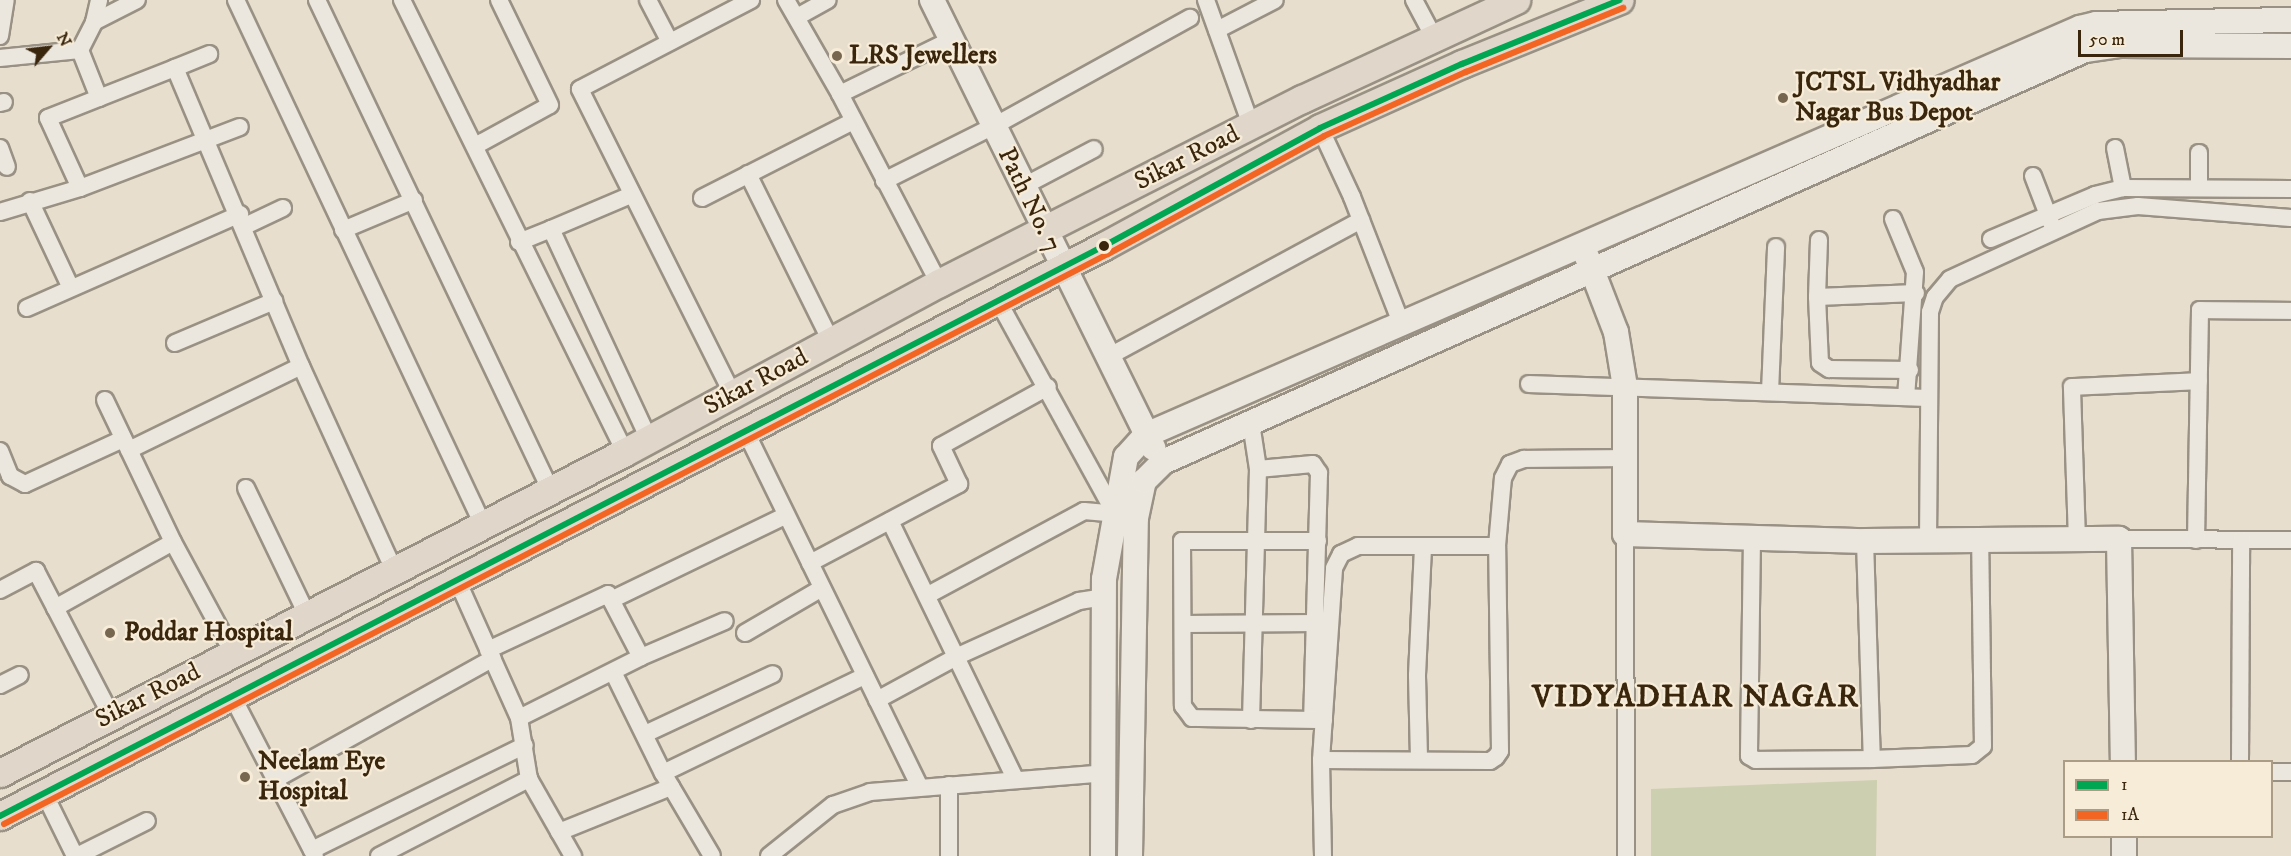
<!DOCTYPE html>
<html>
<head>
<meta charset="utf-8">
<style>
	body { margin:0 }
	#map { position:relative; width:2291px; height:856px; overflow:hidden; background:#e8decd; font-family:"IM FELL DW Pica",serif }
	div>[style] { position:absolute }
	.green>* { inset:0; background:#ccd0b0 }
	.roads { filter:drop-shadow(2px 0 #999184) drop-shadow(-2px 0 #999184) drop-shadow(0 2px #999184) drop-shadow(0 -2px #999184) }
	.street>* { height:16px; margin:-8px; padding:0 8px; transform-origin:8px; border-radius:8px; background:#ece7de }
	.secondary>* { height:24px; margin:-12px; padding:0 12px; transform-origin:12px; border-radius:12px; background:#ece7de }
	.primary>* { height:27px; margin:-13.5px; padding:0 13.5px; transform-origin:13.5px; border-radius:13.5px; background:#e0d7ca }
	.bus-1>* { height:6px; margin:-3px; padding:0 3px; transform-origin:3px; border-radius:3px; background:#00a651 }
	.bus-2>* { height:6px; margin:-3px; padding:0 3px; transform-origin:3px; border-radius:3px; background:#f26522 }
	.dots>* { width:16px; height:16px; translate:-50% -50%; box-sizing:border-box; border:3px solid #f7ecd7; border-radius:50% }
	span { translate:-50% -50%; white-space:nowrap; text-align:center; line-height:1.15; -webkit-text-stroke:4.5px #f7ecd7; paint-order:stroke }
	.poi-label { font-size:26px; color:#3a250d; font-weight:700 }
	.left { translate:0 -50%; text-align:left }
	.street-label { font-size:26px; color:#3a250d }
	.district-label { font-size:32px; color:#3a250d; font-weight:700; letter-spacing:1.5px }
	.legend { position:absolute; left:2063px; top:760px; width:210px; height:78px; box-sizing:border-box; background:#f7ecd7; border:2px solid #ab9c86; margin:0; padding:8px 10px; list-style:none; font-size:18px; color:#3a250d }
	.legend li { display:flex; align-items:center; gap:12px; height:30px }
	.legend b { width:30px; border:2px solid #ab9c86 }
	.north { position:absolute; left:18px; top:18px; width:60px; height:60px; -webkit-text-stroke:4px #f7ecd7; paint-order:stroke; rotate:62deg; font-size:16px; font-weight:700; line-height:24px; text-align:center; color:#3a250d }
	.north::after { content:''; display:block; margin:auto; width:21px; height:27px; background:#3a250d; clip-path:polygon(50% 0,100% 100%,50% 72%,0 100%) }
	.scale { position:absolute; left:2078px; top:30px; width:105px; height:27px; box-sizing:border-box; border:3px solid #3a250d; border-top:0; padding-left:8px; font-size:18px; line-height:21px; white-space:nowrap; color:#3a250d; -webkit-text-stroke:4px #f7ecd7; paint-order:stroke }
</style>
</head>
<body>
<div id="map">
	<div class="green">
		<i style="clip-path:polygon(1877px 780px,1876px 856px,1651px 856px,1651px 789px)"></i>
	</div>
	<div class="roads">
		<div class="street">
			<i style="left:236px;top:0;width:580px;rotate:64.8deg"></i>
			<i style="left:317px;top:0;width:544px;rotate:64.52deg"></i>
			<i style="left:402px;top:0;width:504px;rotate:63.74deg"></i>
			<i style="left:648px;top:0;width:47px;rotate:62.4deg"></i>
			<i style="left:786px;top:0;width:108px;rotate:60.1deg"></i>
			<i style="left:840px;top:94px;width:213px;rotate:62.4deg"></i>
			<i style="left:1206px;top:0;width:133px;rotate:70.2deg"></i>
			<i style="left:1414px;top:0;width:40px;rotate:62deg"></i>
			<i style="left:797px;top:17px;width:35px;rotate:-29deg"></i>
			<i style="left:94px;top:22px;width:48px;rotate:-27.1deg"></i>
			<i style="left:1217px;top:30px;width:65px;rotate:-27.3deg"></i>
			<i style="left:0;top:36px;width:36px;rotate:-81deg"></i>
			<i style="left:0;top:58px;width:80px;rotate:-5.7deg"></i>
			<i style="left:175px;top:68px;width:37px;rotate:-22deg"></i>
			<i style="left:840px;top:94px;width:126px;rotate:-26deg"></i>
			<i style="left:99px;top:98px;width:52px;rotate:-111.6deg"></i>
			<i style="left:80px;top:50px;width:31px;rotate:-63deg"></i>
			<i style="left:94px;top:22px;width:23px;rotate:-77deg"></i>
			<i style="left:0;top:103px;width:4px;rotate:-14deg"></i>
			<i style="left:1320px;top:128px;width:76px;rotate:65.1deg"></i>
			<i style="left:1352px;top:197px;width:135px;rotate:68.7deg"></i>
			<i style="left:475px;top:146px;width:85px;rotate:-28.7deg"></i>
			<i style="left:550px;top:105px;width:117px;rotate:-115.9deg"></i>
			<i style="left:0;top:148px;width:20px;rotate:70deg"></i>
			<i style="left:2115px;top:148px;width:41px;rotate:78.7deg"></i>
			<i style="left:748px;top:174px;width:186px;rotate:63.6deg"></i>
			<i style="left:2033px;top:176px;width:50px;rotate:69deg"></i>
			<i style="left:884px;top:181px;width:123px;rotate:-26.6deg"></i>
			<i style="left:994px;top:126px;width:224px;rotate:-28.9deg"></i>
			<i style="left:1022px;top:187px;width:81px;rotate:-27.8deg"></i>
			<i style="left:2199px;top:187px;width:34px;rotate:-90deg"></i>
			<i style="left:80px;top:188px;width:77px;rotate:-114.6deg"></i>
			<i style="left:48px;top:118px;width:136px;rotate:-21.5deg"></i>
			<i style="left:175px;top:68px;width:324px;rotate:67.1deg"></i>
			<i style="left:301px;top:366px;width:224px;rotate:65.5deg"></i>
			<i style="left:631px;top:195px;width:87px;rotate:157deg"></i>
			<i style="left:551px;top:229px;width:232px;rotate:65deg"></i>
			<i style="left:702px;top:198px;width:169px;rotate:-27deg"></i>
			<i style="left:30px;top:201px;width:96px;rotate:64.8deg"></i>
			<i style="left:0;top:212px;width:84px;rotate:-16.7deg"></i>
			<i style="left:80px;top:188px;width:171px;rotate:-20.9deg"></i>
			<i style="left:1893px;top:219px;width:57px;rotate:67.5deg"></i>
			<i style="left:1915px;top:272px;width:125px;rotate:94.1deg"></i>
			<i style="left:245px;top:226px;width:42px;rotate:-25.3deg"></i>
			<i style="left:343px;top:230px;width:77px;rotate:-22.9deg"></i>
			<i style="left:1991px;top:239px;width:113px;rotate:-22.9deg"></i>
			<i style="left:2095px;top:195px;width:29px;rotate:-14deg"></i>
			<i style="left:2123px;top:188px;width:168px;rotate:0.3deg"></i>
			<i style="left:1819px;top:240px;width:57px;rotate:92deg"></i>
			<i style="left:1817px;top:297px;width:66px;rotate:87.4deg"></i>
			<i style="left:1820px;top:363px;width:11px;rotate:34deg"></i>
			<i style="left:1829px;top:369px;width:81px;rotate:0.7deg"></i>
			<i style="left:519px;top:242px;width:35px;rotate:-22deg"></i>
			<i style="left:1817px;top:297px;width:99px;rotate:-2.3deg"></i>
			<i style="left:997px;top:299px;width:243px;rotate:61.2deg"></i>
			<i style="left:27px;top:308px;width:233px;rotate:-23.8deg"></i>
			<i style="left:175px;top:343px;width:108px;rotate:-23deg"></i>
			<i style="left:1106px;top:358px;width:290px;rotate:-28.4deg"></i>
			<i style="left:1529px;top:384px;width:398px;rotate:2deg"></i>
			<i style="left:1770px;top:392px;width:145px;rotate:-87.6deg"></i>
			<i style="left:733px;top:395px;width:342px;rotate:-116.6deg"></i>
			<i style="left:580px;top:89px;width:193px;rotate:-27.5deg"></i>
			<i style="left:105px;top:400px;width:157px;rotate:64.4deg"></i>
			<i style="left:173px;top:542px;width:126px;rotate:61.6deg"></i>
			<i style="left:745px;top:430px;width:398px;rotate:63.9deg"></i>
			<i style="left:129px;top:450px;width:191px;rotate:-26deg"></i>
			<i style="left:0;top:451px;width:27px;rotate:68deg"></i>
			<i style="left:10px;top:476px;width:17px;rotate:28deg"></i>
			<i style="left:25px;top:484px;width:108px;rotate:-24.7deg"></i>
			<i style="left:1258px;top:469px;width:55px;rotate:-5.2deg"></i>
			<i style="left:1313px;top:464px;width:11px;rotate:56deg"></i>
			<i style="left:1319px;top:473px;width:246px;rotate:91.6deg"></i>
			<i style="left:246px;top:488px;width:141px;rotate:64.3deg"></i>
			<i style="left:890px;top:521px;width:288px;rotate:64.1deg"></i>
			<i style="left:1625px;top:534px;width:322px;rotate:89.8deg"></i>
			<i style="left:1752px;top:538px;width:218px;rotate:90.8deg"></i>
			<i style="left:1749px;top:756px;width:8px;rotate:30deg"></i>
			<i style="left:1756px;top:760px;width:116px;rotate:-0.5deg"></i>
			<i style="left:2119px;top:539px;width:172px;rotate:0.3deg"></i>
			<i style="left:2077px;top:540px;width:153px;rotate:-91.9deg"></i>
			<i style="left:2072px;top:387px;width:127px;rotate:-2.7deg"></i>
			<i style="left:2196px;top:540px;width:230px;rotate:-89deg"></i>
			<i style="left:2200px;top:310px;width:91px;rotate:0.6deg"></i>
			<i style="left:1318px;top:541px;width:136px;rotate:180deg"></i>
			<i style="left:1182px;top:541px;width:165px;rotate:89.7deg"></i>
			<i style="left:1183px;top:706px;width:15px;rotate:53deg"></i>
			<i style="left:1192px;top:718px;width:132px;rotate:0.9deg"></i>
			<i style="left:1865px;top:541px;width:218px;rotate:88.2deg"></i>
			<i style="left:1872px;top:759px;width:100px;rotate:-2.3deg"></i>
			<i style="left:1972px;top:755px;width:14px;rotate:-39deg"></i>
			<i style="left:1983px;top:746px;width:205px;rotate:-90.8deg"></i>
			<i style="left:1928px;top:541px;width:229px;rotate:-89.5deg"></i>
			<i style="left:1930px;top:312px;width:16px;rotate:-72deg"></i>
			<i style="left:1935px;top:297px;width:23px;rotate:-50deg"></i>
			<i style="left:1950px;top:279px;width:163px;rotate:-24.7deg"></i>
			<i style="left:2098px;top:211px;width:40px;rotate:-7.1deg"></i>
			<i style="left:2138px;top:206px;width:153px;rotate:4.5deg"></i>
			<i style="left:810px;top:563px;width:169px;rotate:-27.9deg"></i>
			<i style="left:959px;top:484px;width:42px;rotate:-115.3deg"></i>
			<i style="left:941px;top:446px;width:122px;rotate:-28.9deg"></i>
			<i style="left:457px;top:580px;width:151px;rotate:65.8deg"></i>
			<i style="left:519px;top:718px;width:62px;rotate:80.7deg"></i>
			<i style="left:529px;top:779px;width:89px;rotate:60.3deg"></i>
			<i style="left:0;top:590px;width:41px;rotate:-27.8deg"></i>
			<i style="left:36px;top:571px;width:162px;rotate:62.5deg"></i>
			<i style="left:928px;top:595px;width:177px;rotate:-28.3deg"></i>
			<i style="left:1084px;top:511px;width:37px;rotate:5deg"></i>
			<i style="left:611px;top:600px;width:193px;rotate:-25.8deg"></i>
			<i style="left:55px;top:608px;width:135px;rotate:-29.2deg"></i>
			<i style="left:1185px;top:624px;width:132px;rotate:-0.4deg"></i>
			<i style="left:745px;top:633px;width:89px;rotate:-30.3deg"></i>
			<i style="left:488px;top:650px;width:132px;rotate:-25deg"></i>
			<i style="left:608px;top:594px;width:71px;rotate:62.4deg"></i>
			<i style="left:641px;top:657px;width:136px;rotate:153.4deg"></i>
			<i style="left:641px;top:657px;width:91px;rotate:-23.2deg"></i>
			<i style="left:614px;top:674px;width:110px;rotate:63.7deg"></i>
			<i style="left:663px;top:773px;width:96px;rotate:59.4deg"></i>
			<i style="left:0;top:685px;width:22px;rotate:-27deg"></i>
			<i style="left:231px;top:694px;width:182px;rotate:62.6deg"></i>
			<i style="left:877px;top:700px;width:92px;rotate:-28.5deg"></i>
			<i style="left:958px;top:656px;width:133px;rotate:-24.4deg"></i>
			<i style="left:1079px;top:601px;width:25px;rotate:-9deg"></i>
			<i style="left:1251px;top:720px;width:251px;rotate:-88.4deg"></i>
			<i style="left:1258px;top:469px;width:47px;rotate:-98.7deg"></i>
			<i style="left:645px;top:734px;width:141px;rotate:-25.1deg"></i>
			<i style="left:1419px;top:758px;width:83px;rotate:-91.4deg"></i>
			<i style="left:1417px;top:675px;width:126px;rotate:-87.3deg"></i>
			<i style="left:1321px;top:760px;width:169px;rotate:0.3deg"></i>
			<i style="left:1490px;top:761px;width:7px;rotate:-34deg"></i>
			<i style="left:1496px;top:757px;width:7px;rotate:-56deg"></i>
			<i style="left:1500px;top:751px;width:205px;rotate:-90.8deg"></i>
			<i style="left:1497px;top:546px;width:68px;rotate:-85deg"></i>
			<i style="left:1503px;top:478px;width:16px;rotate:-63deg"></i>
			<i style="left:1510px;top:464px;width:15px;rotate:-20deg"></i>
			<i style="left:1524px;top:459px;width:99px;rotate:-0.6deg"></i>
			<i style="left:2240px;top:762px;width:222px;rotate:-89.7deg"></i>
			<i style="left:2272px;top:772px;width:19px"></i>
			<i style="left:663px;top:773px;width:224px;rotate:-25.7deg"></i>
			<i style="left:276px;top:779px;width:248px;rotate:-29.1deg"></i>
			<i style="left:949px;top:785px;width:71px;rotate:90deg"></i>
			<i style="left:44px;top:793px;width:70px;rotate:63.8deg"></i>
			<i style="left:559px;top:832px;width:121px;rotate:-21.9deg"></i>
			<i style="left:312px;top:850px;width:237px;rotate:-26.2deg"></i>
			<i style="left:77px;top:856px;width:78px;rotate:-26.6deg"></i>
			<i style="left:379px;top:856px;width:169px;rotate:-27.2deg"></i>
			<i style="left:769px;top:856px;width:82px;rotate:-38.6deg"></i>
			<i style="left:833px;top:805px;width:39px;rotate:-19deg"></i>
			<i style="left:870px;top:792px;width:235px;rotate:-4.6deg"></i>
			<i style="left:1323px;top:856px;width:96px;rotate:-91.2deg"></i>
			<i style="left:1321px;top:760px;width:192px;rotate:-86.1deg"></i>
			<i style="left:1334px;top:568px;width:16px;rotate:-63deg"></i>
			<i style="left:1341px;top:554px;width:19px;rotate:-25deg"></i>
			<i style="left:1358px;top:546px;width:139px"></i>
		</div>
		<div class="secondary">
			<i style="left:932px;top:0;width:500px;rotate:63.7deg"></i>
			<i style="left:1587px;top:257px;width:80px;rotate:68.9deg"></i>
			<i style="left:1616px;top:332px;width:56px;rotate:80.7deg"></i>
			<i style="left:1625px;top:387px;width:147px;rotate:90deg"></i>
			<i style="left:1625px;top:534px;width:240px;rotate:1.7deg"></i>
			<i style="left:1865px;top:541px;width:254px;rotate:-0.5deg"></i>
			<i style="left:2119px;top:539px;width:223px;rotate:89deg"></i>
			<i style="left:2124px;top:836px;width:20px;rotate:90deg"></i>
			<i style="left:1103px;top:856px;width:277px;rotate:-89.8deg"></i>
			<i style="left:1104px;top:579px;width:124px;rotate:-79.8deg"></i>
			<i style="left:1126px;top:457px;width:30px;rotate:-48deg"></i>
			<i style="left:1146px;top:435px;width:1019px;rotate:-23.55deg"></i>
			<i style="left:2080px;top:28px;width:16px;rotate:-14deg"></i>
			<i style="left:2096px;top:24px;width:195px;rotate:-1.2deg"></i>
			<i style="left:1130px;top:856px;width:338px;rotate:-89deg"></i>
			<i style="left:1136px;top:518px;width:38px;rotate:-78deg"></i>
			<i style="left:1144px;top:481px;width:27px;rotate:-45deg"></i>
			<i style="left:1163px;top:462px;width:1010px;rotate:-24.08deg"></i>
			<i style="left:2085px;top:50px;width:36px;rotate:-8deg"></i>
			<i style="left:2121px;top:45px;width:170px;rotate:0.3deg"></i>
		</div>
		<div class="primary">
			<i style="left:0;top:773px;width:703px;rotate:-27.19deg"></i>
			<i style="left:625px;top:452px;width:357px;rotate:-28.3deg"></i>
			<i style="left:939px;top:283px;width:407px;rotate:-26.9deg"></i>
			<i style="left:1302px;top:99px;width:236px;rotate:-24.8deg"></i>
			<i style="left:0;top:816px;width:1242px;rotate:-27.31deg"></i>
			<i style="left:1104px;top:246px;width:246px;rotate:-28.6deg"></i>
			<i style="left:1320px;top:128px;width:156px;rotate:-24.3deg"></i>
			<i style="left:1462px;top:64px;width:170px;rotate:-22.1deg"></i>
		</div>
	</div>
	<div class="bus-1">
		<i style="left:0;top:816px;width:1242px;rotate:-27.31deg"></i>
		<i style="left:1104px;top:246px;width:246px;rotate:-28.6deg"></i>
		<i style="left:1320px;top:128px;width:156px;rotate:-24.3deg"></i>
		<i style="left:1462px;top:64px;width:170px;rotate:-22.1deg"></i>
	</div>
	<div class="bus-2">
		<i style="left:4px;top:824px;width:1242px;rotate:-27.31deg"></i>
		<i style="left:1108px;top:254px;width:246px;rotate:-28.6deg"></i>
		<i style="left:1324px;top:136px;width:156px;rotate:-24.3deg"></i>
		<i style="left:1466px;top:72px;width:170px;rotate:-22.2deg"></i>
	</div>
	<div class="dots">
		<i style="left:837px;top:56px;background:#776650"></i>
		<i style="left:1783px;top:98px;background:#776650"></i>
		<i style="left:1104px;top:246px;background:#3a250d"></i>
		<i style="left:110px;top:633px;background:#776650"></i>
		<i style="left:245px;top:777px;background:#776650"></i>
	</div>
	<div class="poi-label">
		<span class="left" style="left:849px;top:56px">LRS Jewellers</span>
		<span class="left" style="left:1795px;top:98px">JCTSL Vidhyadhar<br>Nagar Bus Depot</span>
		<span class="left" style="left:124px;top:633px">Poddar Hospital</span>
		<span class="left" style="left:258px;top:777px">Neelam Eye<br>Hospital</span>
	</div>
	<div class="street-label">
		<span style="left:1187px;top:158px;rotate:-27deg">Sikar Road</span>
		<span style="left:1029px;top:200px;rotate:64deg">Path No. 7</span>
		<span style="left:756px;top:382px;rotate:-28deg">Sikar Road</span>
		<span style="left:148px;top:696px;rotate:-27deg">Sikar Road</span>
	</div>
	<div class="district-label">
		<span style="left:1696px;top:697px">VIDYADHAR NAGAR</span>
	</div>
	<ul class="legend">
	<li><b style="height:8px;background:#00a651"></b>1</li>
	<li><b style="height:8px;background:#f26522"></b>1A</li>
	</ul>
	<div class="north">N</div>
	<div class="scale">50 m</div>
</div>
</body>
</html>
